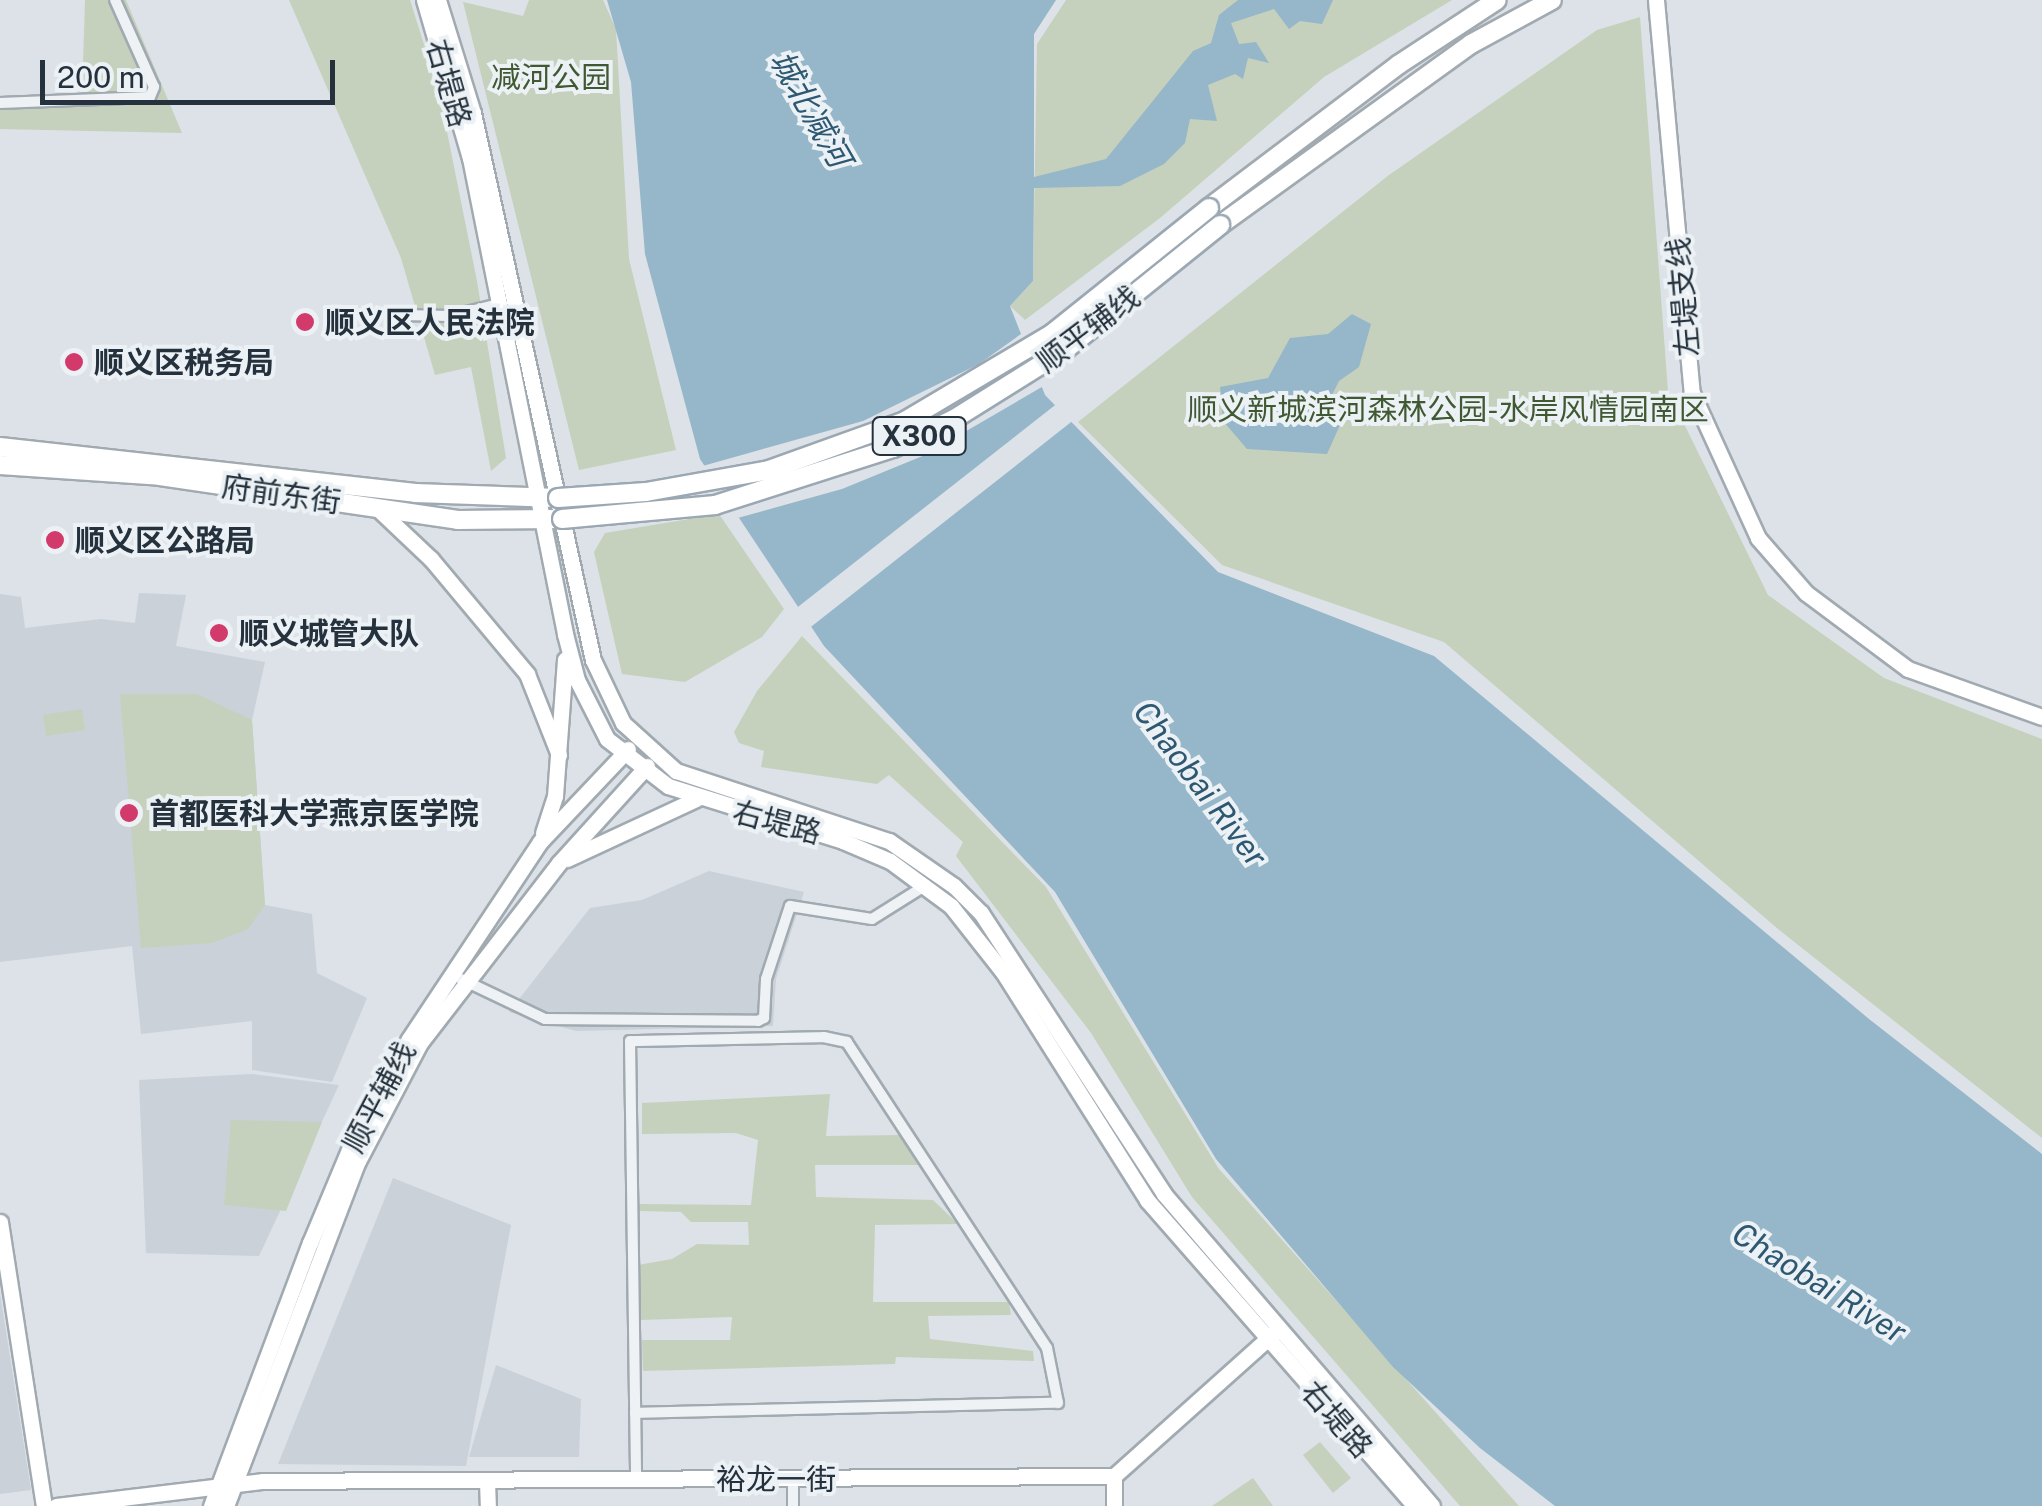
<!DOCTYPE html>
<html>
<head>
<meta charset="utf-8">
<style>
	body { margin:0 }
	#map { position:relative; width:2042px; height:1506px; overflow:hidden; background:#dce2e7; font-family:"Public Sans","Noto Sans SC",sans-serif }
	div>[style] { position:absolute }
	.built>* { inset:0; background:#cad1d9 }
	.green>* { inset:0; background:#c5d1bc }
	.water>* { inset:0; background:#95b7c9 }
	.pier>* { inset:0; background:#dce2e7 }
	.roads { filter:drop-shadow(2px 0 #a1aab1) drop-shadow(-2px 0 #a1aab1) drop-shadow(0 2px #a1aab1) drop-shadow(0 -2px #a1aab1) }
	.street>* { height:10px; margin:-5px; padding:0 5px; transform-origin:5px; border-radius:5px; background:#eef2f5 }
	.secondary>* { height:15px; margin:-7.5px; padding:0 7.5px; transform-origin:7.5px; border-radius:7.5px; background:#fff }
	.primary>* { height:18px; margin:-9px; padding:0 9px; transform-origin:9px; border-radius:9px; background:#fff }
	.bridges { filter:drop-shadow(2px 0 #9ba8b3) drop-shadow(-2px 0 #9ba8b3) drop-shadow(0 2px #9ba8b3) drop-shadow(0 -2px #9ba8b3) }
	.primary-bridge>* { height:18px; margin:-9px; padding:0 9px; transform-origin:9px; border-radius:9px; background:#fff }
	.dots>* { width:28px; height:28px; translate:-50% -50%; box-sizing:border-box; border:5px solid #ebf1f4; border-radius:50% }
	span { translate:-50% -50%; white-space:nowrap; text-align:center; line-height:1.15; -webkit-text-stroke:8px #ebf1f4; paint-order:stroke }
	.shield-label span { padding:2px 8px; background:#ebf1f4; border:2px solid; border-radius:8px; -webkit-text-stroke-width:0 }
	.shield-label { font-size:28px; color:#25323d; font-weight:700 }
	.park-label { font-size:30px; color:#405932 }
	.street-label { font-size:30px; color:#25323d }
	.poi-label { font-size:30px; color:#25323d; font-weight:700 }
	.left { translate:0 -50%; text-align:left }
	.water-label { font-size:32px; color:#2e5872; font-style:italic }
	.scale { position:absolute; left:40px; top:60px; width:295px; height:45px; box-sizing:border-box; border:5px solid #25323d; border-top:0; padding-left:12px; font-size:30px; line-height:35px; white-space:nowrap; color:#25323d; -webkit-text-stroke:8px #ebf1f4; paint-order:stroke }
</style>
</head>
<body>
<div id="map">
	<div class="built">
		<i style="clip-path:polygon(139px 593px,186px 595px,176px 646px,265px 662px,252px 720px,265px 905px,312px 914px,317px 973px,367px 998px,332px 1082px,252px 1070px,252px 1021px,141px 1034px,132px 946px,0 962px,0 594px,21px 597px,25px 628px,101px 619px,135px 623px)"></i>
		<i style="clip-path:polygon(709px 871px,804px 892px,776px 979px,773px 1026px,576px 1031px,509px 1012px,590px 908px,642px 900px)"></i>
		<i style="clip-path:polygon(252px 1074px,339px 1085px,259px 1256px,146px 1253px,139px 1080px)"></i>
		<i style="clip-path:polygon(393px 1178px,511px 1225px,466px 1466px,278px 1464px)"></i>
		<i style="clip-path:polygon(0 1293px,31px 1490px,0 1494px)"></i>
		<i style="clip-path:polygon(496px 1365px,581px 1399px,579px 1457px,469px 1457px)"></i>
	</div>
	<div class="green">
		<i style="clip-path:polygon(85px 0,126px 0,182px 133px,0 129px,0 96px,82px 96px)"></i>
		<i style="clip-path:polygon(289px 0,410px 0,439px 92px,477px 281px,506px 458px,491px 471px,471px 367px,435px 375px,401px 258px)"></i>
		<i style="clip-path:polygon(529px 0,603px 0,616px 29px,629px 259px,676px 450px,579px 470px,463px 2px,523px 16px)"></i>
		<i style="clip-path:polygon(1066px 0,1452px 0,1324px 77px,1160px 218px,1025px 320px,1010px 306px,1033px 281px,1037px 44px)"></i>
		<i style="clip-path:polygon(1640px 17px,1668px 391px,1768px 595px,1884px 678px,2042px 739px,2042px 1138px,1778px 929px,1444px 642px,1222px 565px,1078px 422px,1389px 175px,1597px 30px)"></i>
		<i style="clip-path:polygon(719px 514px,784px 609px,762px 637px,685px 682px,622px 674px,594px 552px,605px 533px)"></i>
		<i style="clip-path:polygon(802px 636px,1046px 887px,1219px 1169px,1519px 1506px,1460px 1506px,1192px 1197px,1091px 1033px,956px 856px,963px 842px,889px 775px,877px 784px,761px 767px,764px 751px,739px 743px,734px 732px,757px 691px)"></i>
		<i style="clip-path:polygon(120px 694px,197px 694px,252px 720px,265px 905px,248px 929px,212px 943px,141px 948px)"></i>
		<i style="clip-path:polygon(82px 709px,85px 730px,46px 736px,43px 715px)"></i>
		<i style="clip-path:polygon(830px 1094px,826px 1136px,903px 1135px,921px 1165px,815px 1165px,816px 1197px,933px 1200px,958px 1224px,875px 1225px,873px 1302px,1009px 1302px,1011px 1315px,928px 1316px,930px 1339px,1033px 1351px,1034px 1361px,896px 1357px,895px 1364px,643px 1371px,642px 1340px,730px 1340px,732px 1317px,641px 1320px,638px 1265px,672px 1259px,697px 1244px,749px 1245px,748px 1222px,691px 1222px,681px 1212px,640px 1211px,637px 1204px,751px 1205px,758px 1140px,736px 1133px,642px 1134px,642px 1103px)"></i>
		<i style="clip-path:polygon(231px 1120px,322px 1122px,286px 1211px,224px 1205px)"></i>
		<i style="clip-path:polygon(1320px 1442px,1351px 1478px,1333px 1493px,1303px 1455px)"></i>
		<i style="clip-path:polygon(1253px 1478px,1273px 1506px,1212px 1506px)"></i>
	</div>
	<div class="water">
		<i style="clip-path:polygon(607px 0,1056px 0,1034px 34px,1034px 177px,1106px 159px,1193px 51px,1211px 43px,1219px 15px,1238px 0,1333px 0,1322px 24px,1300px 21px,1289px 29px,1274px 9px,1231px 23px,1239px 44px,1256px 42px,1269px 63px,1248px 58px,1243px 79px,1235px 74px,1208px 85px,1217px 121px,1190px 119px,1185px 143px,1164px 164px,1120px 186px,1034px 188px,1033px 281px,1010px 306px,1045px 395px,1218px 572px,1434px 656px,1869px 1019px,2042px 1154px,2042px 1506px,1555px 1506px,1480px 1448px,1393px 1367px,1216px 1159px,1055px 892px,824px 646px,700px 459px,645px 254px,631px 82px)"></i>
		<i style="clip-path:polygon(1352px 314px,1371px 324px,1359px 367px,1339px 381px,1331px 397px,1345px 414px,1327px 454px,1247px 449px,1223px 421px,1220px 387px,1268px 378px,1290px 338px,1328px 334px)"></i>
	</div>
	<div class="pier">
		<i style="clip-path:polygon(1028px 329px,1047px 384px,925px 455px,842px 489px,734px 519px,699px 467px,863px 421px,979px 364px)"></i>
		<i style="clip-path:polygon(1059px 402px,1075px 419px,807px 630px,794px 610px)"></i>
	</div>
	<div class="roads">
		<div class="street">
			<i style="left:0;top:103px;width:150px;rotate:-2.3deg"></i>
			<i style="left:150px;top:97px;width:11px;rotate:-68deg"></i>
			<i style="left:154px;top:87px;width:95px;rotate:-114.1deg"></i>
			<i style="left:402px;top:315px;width:48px;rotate:1.2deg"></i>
			<i style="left:450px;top:316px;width:50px;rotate:-13.8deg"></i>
			<i style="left:461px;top:979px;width:93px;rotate:25.5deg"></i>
			<i style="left:545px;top:1019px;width:213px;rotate:0.5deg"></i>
			<i style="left:758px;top:1021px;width:7px;rotate:-27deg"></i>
			<i style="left:764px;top:1018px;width:39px;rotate:-87deg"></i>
			<i style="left:766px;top:979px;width:77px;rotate:-71.8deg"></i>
			<i style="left:790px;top:906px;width:83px;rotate:9deg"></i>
			<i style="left:872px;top:919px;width:64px;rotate:-32.2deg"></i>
			<i style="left:635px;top:1413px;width:423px;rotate:-1.4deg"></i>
			<i style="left:1058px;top:1403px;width:56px;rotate:-101.3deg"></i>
			<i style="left:1047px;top:1348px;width:366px;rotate:-123.2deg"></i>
			<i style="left:847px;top:1042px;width:24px;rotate:-168deg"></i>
			<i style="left:824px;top:1037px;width:194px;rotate:178.8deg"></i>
			<i style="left:630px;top:1041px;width:439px;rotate:89.2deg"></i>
			<i style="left:793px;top:1478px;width:28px;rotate:90deg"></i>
		</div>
		<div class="secondary">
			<i style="left:424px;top:0;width:165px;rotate:73.8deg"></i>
			<i style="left:470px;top:158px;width:485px;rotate:78.7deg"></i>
			<i style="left:565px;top:634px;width:48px;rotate:75.4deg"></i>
			<i style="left:577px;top:680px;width:66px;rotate:63deg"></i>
			<i style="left:607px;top:739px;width:77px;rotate:37.6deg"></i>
			<i style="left:668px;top:786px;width:183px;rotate:17.4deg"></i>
			<i style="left:843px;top:841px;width:51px;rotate:23.1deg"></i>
			<i style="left:890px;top:861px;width:76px;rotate:36.4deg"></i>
			<i style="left:951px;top:906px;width:84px;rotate:51.8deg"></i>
			<i style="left:1003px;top:972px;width:270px;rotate:57.7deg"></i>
			<i style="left:1147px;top:1200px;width:407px;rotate:48.8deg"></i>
			<i style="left:438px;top:0;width:118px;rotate:72.8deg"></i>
			<i style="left:473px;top:113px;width:560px;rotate:77.63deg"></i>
			<i style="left:593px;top:660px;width:70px;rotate:64.5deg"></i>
			<i style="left:623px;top:723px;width:72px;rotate:42.2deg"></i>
			<i style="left:676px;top:771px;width:224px;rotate:18.2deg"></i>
			<i style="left:889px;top:841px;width:79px;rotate:34.7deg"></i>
			<i style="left:954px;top:886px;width:38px;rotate:45deg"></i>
			<i style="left:981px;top:913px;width:335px;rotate:56.9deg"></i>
			<i style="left:1164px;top:1194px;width:411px;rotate:49.3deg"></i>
			<i style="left:1656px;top:0;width:395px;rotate:84.8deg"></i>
			<i style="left:1692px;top:393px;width:159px;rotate:65.5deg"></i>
			<i style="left:1758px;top:538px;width:73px;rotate:48.9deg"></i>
			<i style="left:1806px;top:593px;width:127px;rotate:36.7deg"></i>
			<i style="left:1908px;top:669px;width:142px;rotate:19.7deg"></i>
			<i style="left:377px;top:508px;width:74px;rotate:43.4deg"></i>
			<i style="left:431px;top:559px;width:150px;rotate:50.1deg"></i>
			<i style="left:527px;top:674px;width:87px;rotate:68.4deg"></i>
			<i style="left:543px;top:833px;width:39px;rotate:-72deg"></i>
			<i style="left:555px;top:796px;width:137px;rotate:-85.8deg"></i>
			<i style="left:567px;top:859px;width:142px;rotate:-24.9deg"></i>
			<i style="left:0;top:1222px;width:287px;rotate:81.2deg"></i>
			<i style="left:1114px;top:1476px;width:30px;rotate:90deg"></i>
			<i style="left:487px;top:1481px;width:25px;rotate:88deg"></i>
			<i style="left:56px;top:1506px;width:209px;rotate:-6.9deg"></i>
			<i style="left:263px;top:1481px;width:851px;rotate:-0.34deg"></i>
			<i style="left:1114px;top:1476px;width:215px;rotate:-41.8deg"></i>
			<i style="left:211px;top:1506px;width:281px;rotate:-69.4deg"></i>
			<i style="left:310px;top:1243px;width:106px;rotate:-67.3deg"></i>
			<i style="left:351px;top:1145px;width:121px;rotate:-61.3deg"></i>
			<i style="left:409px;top:1039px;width:237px;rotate:-56.4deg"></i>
			<i style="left:540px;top:842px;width:128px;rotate:-46.6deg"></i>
			<i style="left:226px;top:1506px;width:369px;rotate:-69.1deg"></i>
			<i style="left:358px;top:1161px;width:133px;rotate:-62.3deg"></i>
			<i style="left:420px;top:1043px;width:227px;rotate:-52.3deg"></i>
			<i style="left:559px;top:863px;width:131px;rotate:-47.8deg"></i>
		</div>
		<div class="primary">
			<i style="left:1209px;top:208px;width:237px;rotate:-37.1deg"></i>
			<i style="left:1398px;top:65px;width:118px;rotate:-33.3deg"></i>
			<i style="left:1220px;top:225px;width:309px;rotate:-35.8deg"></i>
			<i style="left:1471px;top:44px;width:92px;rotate:-28.5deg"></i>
			<i style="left:0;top:447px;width:418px;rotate:6.3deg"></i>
			<i style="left:415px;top:493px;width:143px;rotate:2deg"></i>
			<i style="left:0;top:465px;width:160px;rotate:3.9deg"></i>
			<i style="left:160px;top:476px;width:301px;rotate:8.4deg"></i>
			<i style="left:458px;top:520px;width:104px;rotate:-0.6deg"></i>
		</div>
	</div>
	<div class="bridges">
		<div class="primary-bridge">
			<i style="left:558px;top:498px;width:88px;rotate:-3.9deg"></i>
			<i style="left:646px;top:492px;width:125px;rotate:-10.1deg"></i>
			<i style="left:769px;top:470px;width:145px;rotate:-19.8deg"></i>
			<i style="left:905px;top:421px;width:172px;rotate:-30.7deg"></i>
			<i style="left:1053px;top:333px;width:200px;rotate:-38.7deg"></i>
			<i style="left:562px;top:519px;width:154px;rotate:-5.2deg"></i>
			<i style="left:715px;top:505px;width:187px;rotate:-17.8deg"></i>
			<i style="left:893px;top:448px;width:68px;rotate:-25.4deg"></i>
			<i style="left:954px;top:419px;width:132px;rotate:-32deg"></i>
			<i style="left:1066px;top:349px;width:198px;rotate:-38.8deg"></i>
		</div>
	</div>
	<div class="dots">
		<i style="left:305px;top:322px;background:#d23a6b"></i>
		<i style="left:74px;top:362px;background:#d23a6b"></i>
		<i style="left:55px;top:540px;background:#d23a6b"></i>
		<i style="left:219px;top:633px;background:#d23a6b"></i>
		<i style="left:129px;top:813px;background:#d23a6b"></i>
	</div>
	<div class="shield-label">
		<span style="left:919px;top:436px">X300</span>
	</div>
	<div class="park-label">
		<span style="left:551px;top:77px">减河公园</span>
		<span style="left:1448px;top:409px">顺义新城滨河森林公园-水岸风情园南区</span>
	</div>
	<div class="street-label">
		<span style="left:449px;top:83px;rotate:74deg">右堤路</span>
		<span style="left:1683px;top:297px;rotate:-95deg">左堤支线</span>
		<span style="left:1088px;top:329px;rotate:-37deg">顺平辅线</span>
		<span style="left:281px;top:494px;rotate:8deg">府前东街</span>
		<span style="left:777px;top:822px;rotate:15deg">右堤路</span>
		<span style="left:379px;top:1097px;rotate:-62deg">顺平辅线</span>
		<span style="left:1337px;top:1419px;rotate:49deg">右堤路</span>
		<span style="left:776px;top:1479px">裕龙一街</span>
	</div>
	<div class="poi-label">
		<span class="left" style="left:325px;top:322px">顺义区人民法院</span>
		<span class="left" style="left:94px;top:362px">顺义区税务局</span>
		<span class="left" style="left:75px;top:540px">顺义区公路局</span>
		<span class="left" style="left:239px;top:633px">顺义城管大队</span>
		<span class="left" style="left:149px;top:813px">首都医科大学燕京医学院</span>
	</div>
	<div class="water-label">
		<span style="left:810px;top:109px;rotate:60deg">城北减河</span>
		<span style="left:1200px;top:784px;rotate:53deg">Chaobai River</span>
		<span style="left:1819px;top:1283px;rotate:32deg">Chaobai River</span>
	</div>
	<div class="scale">200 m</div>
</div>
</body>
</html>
